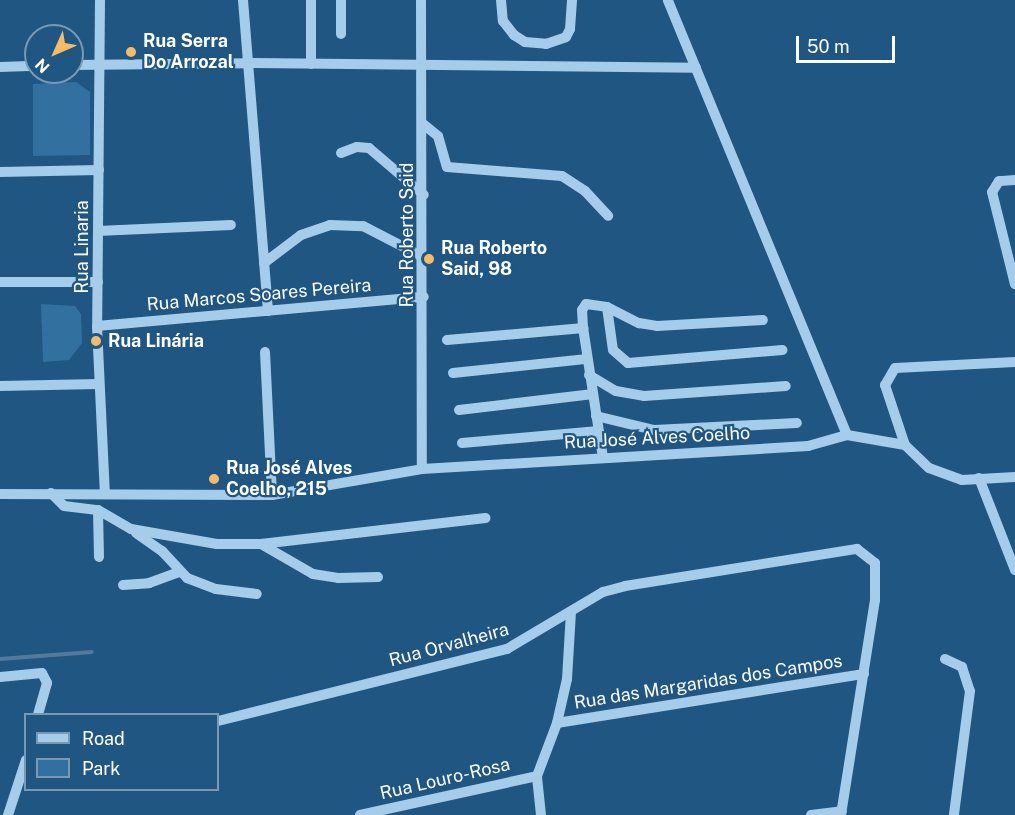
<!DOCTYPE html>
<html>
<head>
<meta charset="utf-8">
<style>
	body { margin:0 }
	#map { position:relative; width:1015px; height:815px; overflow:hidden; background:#1f5682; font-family:"Public Sans",sans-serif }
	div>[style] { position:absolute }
	.green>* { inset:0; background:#3270a0 }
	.stream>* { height:4px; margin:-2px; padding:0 2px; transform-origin:2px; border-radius:2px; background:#537a9a }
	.minor>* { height:10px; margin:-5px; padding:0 5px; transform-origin:5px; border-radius:5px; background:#a5cce9 }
	.dots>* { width:16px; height:16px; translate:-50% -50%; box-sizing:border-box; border:3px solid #1f5682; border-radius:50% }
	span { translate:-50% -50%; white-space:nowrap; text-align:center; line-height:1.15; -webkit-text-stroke:4.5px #1f5682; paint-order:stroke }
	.poi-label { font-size:18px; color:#fff; font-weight:700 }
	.left { translate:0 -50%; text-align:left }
	.street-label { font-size:18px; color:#fff }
	.legend { position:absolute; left:24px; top:713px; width:195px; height:78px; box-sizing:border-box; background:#1f5682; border:2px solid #799ab4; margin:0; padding:8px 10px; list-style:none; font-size:18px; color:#fff }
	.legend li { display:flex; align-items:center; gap:12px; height:30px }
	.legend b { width:30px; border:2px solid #799ab4 }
	.north { position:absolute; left:24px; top:24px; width:60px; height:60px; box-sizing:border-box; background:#1f5682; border:2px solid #799ab4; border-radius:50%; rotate:225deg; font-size:16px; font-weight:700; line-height:24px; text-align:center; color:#fff }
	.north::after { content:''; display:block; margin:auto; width:21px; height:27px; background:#f7bb64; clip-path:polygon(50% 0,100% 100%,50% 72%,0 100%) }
	.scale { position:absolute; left:796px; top:36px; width:99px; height:27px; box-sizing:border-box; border:3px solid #fff; border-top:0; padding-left:8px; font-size:18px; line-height:21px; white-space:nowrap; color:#fff; -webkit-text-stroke:4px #1f5682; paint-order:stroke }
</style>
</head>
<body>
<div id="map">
	<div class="green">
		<i style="clip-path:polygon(76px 82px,90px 92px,90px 155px,33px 156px,33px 84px)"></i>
		<i style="clip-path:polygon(41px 304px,75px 306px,81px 314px,82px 343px,69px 360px,43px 362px)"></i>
	</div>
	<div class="stream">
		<i style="left:0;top:659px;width:92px;rotate:-4.4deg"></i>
	</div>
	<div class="minor">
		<i style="left:100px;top:0;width:326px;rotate:90.5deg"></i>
		<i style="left:97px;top:326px;width:167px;rotate:87.3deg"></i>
		<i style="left:243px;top:0;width:312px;rotate:85.4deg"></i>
		<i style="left:341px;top:0;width:34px;rotate:90deg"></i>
		<i style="left:421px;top:0;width:469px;rotate:89.9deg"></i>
		<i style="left:501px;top:0;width:21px;rotate:85deg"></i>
		<i style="left:503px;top:21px;width:18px;rotate:52deg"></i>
		<i style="left:514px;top:35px;width:13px;rotate:32deg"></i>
		<i style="left:525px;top:42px;width:21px;rotate:5deg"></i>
		<i style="left:546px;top:44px;width:21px;rotate:-19deg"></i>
		<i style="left:566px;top:37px;width:9px;rotate:-63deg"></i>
		<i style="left:570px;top:29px;width:29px;rotate:-86deg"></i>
		<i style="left:311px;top:64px;width:64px;rotate:-90deg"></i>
		<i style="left:72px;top:65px;width:177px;rotate:-0.6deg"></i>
		<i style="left:249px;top:63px;width:447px;rotate:0.6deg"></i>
		<i style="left:0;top:67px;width:36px;rotate:-2deg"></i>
		<i style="left:423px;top:124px;width:19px;rotate:39deg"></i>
		<i style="left:438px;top:136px;width:32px;rotate:74deg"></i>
		<i style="left:447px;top:167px;width:115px;rotate:4.5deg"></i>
		<i style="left:562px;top:176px;width:27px;rotate:33deg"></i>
		<i style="left:585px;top:191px;width:34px;rotate:47deg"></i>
		<i style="left:341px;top:153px;width:17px;rotate:-21deg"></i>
		<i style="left:357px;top:147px;width:12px;rotate:5deg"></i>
		<i style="left:369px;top:148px;width:72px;rotate:40.5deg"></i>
		<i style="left:0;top:172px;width:99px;rotate:-1.2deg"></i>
		<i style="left:1015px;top:180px;width:16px;rotate:176deg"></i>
		<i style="left:999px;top:181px;width:13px;rotate:122deg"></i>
		<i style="left:992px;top:192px;width:95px;rotate:76deg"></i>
		<i style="left:98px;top:231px;width:133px;rotate:-2.6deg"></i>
		<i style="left:264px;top:263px;width:46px;rotate:-37.1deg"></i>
		<i style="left:301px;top:235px;width:31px;rotate:-19deg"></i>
		<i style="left:330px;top:225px;width:33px;rotate:2deg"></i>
		<i style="left:363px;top:226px;width:70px;rotate:27.3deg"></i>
		<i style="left:0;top:282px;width:98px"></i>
		<i style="left:607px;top:307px;width:43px;rotate:82.1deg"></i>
		<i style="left:613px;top:350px;width:20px;rotate:41deg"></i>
		<i style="left:628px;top:363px;width:155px;rotate:-4.8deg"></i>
		<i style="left:97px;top:326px;width:328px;rotate:-5.1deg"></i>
		<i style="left:447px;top:340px;width:137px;rotate:-5deg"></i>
		<i style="left:265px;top:352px;width:143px;rotate:87.2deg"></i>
		<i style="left:1015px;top:362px;width:120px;rotate:177.1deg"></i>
		<i style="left:895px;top:368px;width:20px;rotate:120deg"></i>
		<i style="left:885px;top:385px;width:63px;rotate:71.6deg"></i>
		<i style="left:905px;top:445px;width:33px;rotate:44deg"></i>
		<i style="left:929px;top:468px;width:35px;rotate:20deg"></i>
		<i style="left:962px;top:480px;width:53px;rotate:-3.2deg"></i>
		<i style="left:453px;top:373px;width:135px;rotate:-6deg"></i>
		<i style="left:589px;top:375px;width:31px;rotate:31deg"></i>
		<i style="left:616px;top:391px;width:28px;rotate:10deg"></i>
		<i style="left:644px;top:396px;width:142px;rotate:-4deg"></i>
		<i style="left:0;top:386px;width:99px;rotate:-1.2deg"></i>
		<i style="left:459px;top:410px;width:135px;rotate:-6.8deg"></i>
		<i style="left:596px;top:416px;width:60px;rotate:13.6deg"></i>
		<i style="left:654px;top:430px;width:143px;rotate:-2.8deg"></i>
		<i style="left:847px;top:435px;width:59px;rotate:9.8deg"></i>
		<i style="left:462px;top:443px;width:137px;rotate:-5deg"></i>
		<i style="left:603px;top:458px;width:132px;rotate:-98.7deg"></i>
		<i style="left:583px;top:328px;width:18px;rotate:-93deg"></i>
		<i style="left:582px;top:310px;width:7px;rotate:-56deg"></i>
		<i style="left:586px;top:304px;width:21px;rotate:8deg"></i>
		<i style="left:607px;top:307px;width:36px;rotate:27deg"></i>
		<i style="left:639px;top:323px;width:18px;rotate:9deg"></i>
		<i style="left:657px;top:326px;width:106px;rotate:-3.2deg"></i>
		<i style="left:979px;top:478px;width:99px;rotate:68.6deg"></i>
		<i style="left:51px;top:493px;width:18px;rotate:45deg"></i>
		<i style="left:64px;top:506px;width:34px;rotate:7deg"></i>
		<i style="left:98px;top:510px;width:38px;rotate:30deg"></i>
		<i style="left:131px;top:529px;width:87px;rotate:9.9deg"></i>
		<i style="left:217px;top:544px;width:44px"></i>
		<i style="left:261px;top:544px;width:226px;rotate:-6.6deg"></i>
		<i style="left:0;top:494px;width:272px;rotate:0.2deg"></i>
		<i style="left:272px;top:495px;width:152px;rotate:-9.8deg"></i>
		<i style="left:422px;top:469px;width:387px;rotate:-3.4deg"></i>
		<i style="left:808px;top:446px;width:41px;rotate:-15.8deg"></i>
		<i style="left:847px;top:435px;width:470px;rotate:-112.4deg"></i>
		<i style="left:98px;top:510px;width:47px;rotate:88.8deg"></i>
		<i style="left:136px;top:533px;width:32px;rotate:35deg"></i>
		<i style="left:162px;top:551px;width:37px;rotate:47deg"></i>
		<i style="left:187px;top:578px;width:31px;rotate:21deg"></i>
		<i style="left:216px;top:589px;width:41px;rotate:7deg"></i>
		<i style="left:261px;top:544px;width:60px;rotate:30deg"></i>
		<i style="left:313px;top:574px;width:25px;rotate:9deg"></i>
		<i style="left:338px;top:578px;width:40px;rotate:-1.4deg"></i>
		<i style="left:123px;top:585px;width:26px;rotate:-4deg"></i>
		<i style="left:149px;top:583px;width:32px;rotate:-20deg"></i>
		<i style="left:945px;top:659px;width:19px;rotate:25deg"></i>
		<i style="left:962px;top:667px;width:25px;rotate:72deg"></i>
		<i style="left:970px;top:691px;width:125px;rotate:97.4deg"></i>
		<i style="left:0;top:677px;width:42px;rotate:-5.4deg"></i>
		<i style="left:42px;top:673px;width:11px;rotate:63deg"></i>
		<i style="left:47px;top:683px;width:32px;rotate:106deg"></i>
		<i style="left:218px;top:721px;width:298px;rotate:-14deg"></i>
		<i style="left:507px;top:649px;width:112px;rotate:-30.7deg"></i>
		<i style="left:603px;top:592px;width:23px;rotate:-15deg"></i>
		<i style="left:625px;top:586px;width:235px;rotate:-9.1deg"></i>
		<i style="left:857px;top:549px;width:23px;rotate:38deg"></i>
		<i style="left:875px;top:563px;width:37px;rotate:90deg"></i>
		<i style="left:875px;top:600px;width:218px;rotate:99deg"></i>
		<i style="left:557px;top:723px;width:311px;rotate:-9.1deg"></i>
		<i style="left:8px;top:815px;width:58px;rotate:-71.9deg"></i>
		<i style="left:360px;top:815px;width:181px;rotate:-12.4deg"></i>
		<i style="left:541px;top:815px;width:39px;rotate:-96deg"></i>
		<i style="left:537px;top:776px;width:57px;rotate:-69.3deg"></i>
		<i style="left:557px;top:723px;width:45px;rotate:-77.2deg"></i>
		<i style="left:567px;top:679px;width:67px;rotate:-86.6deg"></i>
		<i style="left:811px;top:815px;width:31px;rotate:-7deg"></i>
	</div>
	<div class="dots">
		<i style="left:131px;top:52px;background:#f7bb64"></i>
		<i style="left:429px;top:259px;background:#f7bb64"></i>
		<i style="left:96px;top:341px;background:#f7bb64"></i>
		<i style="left:214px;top:479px;background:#f7bb64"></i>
	</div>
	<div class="poi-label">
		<span class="left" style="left:143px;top:52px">Rua Serra<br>Do Arrozal</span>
		<span class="left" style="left:441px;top:259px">Rua Roberto<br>Said, 98</span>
		<span class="left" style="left:108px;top:341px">Rua Linária</span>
		<span class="left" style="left:226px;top:479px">Rua José Alves<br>Coelho, 215</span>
	</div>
	<div class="street-label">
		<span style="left:407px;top:235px;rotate:-90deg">Rua Roberto Said</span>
		<span style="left:82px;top:247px;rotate:-90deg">Rua Linaria</span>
		<span style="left:259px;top:295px;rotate:-5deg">Rua Marcos Soares Pereira</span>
		<span style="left:657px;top:438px;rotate:-3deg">Rua José Alves Coelho</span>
		<span style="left:449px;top:645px;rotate:-15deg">Rua Orvalheira</span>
		<span style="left:708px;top:682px;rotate:-9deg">Rua das Margaridas dos Campos</span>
		<span style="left:445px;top:779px;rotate:-13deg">Rua Louro-Rosa</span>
	</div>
	<ul class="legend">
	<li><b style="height:8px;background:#a5cce9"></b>Road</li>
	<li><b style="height:16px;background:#3270a0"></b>Park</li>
	</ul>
	<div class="north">N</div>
	<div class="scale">50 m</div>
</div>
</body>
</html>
